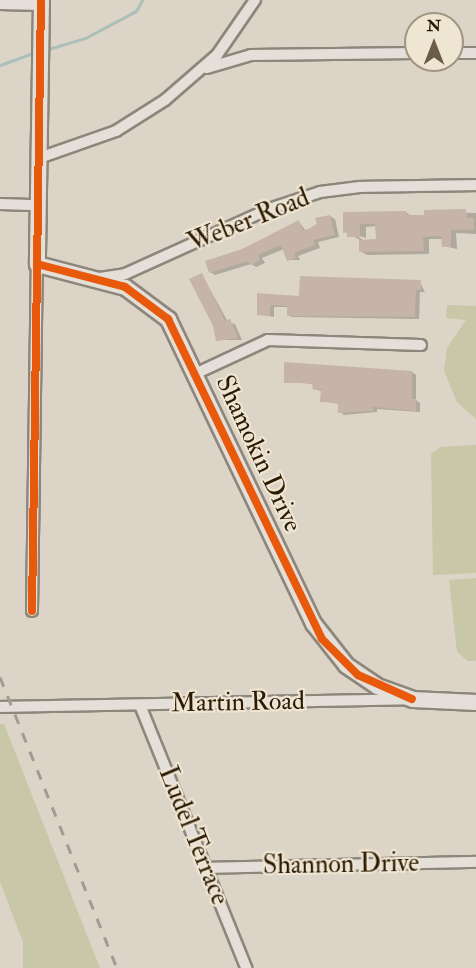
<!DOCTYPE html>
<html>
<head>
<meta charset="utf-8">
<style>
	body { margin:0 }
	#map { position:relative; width:476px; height:968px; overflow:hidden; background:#dcd4c6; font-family:"IM FELL Double Pica",serif }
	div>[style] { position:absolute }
	.green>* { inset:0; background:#c8c7a7 }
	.shadow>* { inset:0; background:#0003 }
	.stream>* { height:3px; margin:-1.5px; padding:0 1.5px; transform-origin:1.5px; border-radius:1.5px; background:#acc0bb }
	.building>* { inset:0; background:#c5b4a7 }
	.roads { filter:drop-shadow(2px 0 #8d867b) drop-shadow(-2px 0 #8d867b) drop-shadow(0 2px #8d867b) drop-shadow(0 -2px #8d867b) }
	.street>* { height:10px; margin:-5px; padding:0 5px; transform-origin:5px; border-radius:5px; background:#e4e0d9 }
	.secondary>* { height:15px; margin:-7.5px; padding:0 7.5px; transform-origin:7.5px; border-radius:7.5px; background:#e4e0d9 }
	.rail>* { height:3px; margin-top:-1.5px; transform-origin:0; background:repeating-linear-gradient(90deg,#a09c94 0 10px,transparent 0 20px) }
	.cycleway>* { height:8px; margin:-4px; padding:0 4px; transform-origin:4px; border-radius:4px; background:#e8590c }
	span { translate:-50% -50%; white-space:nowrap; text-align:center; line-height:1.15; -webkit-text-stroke:4.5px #efe5d3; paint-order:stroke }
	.street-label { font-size:26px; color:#2c1b03 }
	.north { position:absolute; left:404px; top:12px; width:60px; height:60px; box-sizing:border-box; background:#efe5d3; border:2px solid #a19480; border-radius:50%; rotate:0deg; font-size:16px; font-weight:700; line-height:24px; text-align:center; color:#2c1b03 }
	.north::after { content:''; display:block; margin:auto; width:21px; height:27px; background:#6a5c47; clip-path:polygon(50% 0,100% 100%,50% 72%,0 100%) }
</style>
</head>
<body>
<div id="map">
	<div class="green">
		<i style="clip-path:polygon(447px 305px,476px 306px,476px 419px,457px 402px,444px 371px,447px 348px,466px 320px,446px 318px)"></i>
		<i style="clip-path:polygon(476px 445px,476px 573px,433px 575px,431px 454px,440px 447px)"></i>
		<i style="clip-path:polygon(476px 578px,476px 661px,468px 661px,457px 652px,449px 580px)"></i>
		<i style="clip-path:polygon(0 724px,4px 724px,100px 968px,23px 968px,23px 942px,0 882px)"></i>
	</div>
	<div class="shadow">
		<i style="clip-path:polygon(evenodd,405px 212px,412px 216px,425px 216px,425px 212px,476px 213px,476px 234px,456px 233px,457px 249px,443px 246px,443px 239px,429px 239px,429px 254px,367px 255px,360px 251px,360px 240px,345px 232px,344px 213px,405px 212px,377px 226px,377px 241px,365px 241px,353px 234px,366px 238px,366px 227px,377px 226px)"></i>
		<i style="clip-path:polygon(330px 216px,335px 219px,339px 237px,318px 242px,320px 248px,298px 256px,300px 260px,288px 260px,284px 249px,262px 258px,265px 263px,256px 267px,251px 264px,215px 275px,210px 272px,299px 222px,306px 231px)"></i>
		<i style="clip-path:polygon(202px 275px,228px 322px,235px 324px,242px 340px,218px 340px)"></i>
		<i style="clip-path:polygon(420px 282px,425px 292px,420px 292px,419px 319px,292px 317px,288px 315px,289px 307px,274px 307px,274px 317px,258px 314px,259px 295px,301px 298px)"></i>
		<i style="clip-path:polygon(412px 372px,416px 375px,416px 400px,420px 403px,420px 412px,377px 409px,377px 412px,343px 415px,340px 404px,322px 401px,322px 391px,314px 389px,314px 384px,286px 382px)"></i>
	</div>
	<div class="stream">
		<i style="left:45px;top:50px;width:42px;rotate:-16.7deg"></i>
		<i style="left:85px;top:38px;width:58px;rotate:-27.9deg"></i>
		<i style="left:136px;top:11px;width:13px;rotate:-61deg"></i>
		<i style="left:0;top:65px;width:38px;rotate:-20deg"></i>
	</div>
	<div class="building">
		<i style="clip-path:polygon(466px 209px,467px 218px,474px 218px,474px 230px,451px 230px,451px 247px,442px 247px,441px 236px,423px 237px,424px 251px,359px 252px,359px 240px,376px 239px,375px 224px,360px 224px,360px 237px,347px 237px,347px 232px,343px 233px,343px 212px,406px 211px,406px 215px,424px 215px,424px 210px)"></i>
		<i style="clip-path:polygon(330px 215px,335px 235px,313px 240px,315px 245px,294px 253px,296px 258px,287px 261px,281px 245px,258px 255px,260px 260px,250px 265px,248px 261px,209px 273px,205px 261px,242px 249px,299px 220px,303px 231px,317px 225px,315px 218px)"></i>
		<i style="clip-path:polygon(202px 273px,225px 321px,230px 319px,238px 338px,216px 341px,213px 326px,189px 279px)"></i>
		<i style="clip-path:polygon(300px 276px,421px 280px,421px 290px,416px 290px,415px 317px,287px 316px,287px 306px,270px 305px,270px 316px,257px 315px,257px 293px,299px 296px)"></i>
		<i style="clip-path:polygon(284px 362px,412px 371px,412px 399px,416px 399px,416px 411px,373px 407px,373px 411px,338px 413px,338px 403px,320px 402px,321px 389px,313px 390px,312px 383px,284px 383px)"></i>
	</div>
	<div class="roads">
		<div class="street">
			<i style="left:0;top:4px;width:41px;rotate:1.4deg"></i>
			<i style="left:452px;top:53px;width:24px"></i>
			<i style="left:207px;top:68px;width:46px;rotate:-16.5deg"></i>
			<i style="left:251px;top:55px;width:165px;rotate:-0.7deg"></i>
			<i style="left:39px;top:158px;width:82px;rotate:-19.3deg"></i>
			<i style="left:116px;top:131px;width:58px;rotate:-32.3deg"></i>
			<i style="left:165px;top:100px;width:69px;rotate:-40.9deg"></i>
			<i style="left:217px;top:55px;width:67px;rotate:-55.4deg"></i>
			<i style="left:0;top:204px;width:38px;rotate:2deg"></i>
			<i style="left:100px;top:278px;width:25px;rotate:-9deg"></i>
			<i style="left:125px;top:274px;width:158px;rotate:-24.3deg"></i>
			<i style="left:269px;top:209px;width:54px;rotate:-18.4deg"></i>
			<i style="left:320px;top:192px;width:40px;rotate:-7.1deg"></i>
			<i style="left:360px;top:187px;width:116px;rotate:-1deg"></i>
			<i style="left:197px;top:373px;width:78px;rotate:-24.9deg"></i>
			<i style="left:268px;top:340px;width:153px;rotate:1.9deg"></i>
			<i style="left:32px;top:611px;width:347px;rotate:-89.2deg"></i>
			<i style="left:140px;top:705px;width:284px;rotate:68deg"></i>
			<i style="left:0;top:707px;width:405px;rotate:-1.1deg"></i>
			<i style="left:206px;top:868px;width:270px;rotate:-1.3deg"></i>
		</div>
		<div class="secondary">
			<i style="left:41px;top:0;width:264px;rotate:90.9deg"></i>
			<i style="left:37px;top:264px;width:91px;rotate:14.6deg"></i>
			<i style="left:125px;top:287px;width:54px;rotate:36.7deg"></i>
			<i style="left:168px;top:319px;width:337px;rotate:64.5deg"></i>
			<i style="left:313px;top:623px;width:53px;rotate:51.8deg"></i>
			<i style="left:346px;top:665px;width:37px;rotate:34deg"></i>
			<i style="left:377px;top:686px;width:37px;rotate:20deg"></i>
			<i style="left:412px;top:699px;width:64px;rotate:2.7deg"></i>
		</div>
	</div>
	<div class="rail">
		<i style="left:0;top:677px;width:314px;rotate:68.1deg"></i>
	</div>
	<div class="cycleway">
		<i style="left:37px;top:264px;width:91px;rotate:14.6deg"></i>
		<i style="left:125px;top:287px;width:54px;rotate:36.7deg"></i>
		<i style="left:168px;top:319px;width:355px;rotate:64.3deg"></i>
		<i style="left:322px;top:639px;width:51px;rotate:45deg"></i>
		<i style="left:358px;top:675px;width:59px;rotate:24deg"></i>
		<i style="left:32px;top:611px;width:611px;rotate:-89.16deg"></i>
	</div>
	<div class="street-label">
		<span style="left:249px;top:221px;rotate:-22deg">Weber Road</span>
		<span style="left:258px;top:454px;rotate:65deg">Shamokin Drive</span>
		<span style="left:238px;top:703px;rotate:-1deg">Martin Road</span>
		<span style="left:193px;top:836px;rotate:68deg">Ludel Terrace</span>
		<span style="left:341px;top:865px;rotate:-1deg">Shannon Drive</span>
	</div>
	<div class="north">N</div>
</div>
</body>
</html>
